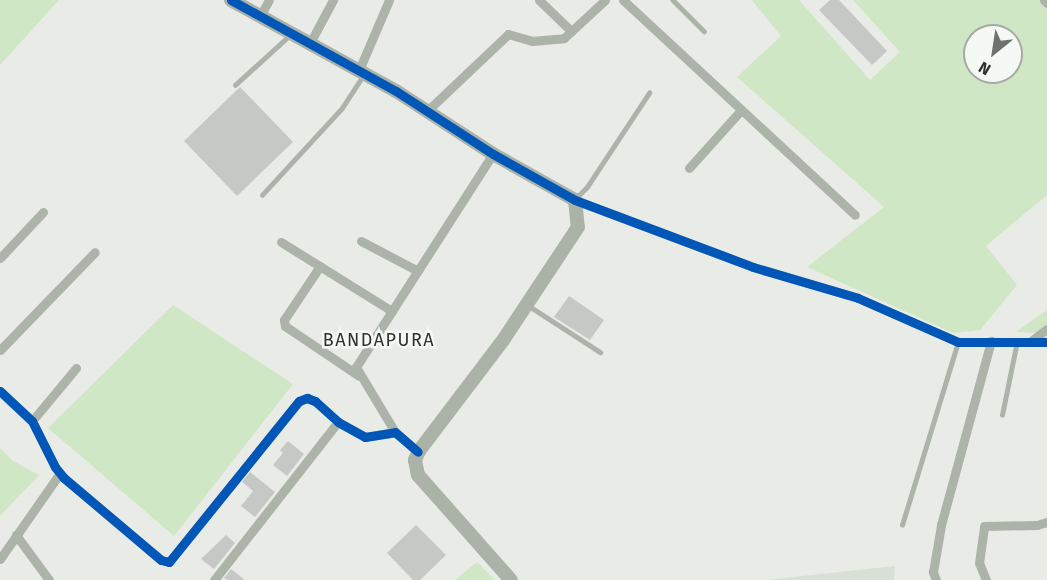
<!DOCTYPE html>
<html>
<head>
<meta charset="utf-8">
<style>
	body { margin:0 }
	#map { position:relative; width:1047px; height:580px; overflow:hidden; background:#e8ebe6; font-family:"Fira Sans",sans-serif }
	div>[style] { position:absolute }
	.built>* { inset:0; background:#d8dfd5 }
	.green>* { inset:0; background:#d0e7c5 }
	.building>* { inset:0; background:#c6c8c5 }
	.lane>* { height:4.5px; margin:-2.25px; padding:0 2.25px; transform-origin:2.25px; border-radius:2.25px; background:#acb3a9 }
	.street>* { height:9px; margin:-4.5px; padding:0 4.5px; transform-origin:4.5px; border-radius:4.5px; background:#acb3a9 }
	.secondary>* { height:14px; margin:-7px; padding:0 7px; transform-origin:7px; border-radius:7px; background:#abb2a7 }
	.cycleway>* { height:9px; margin:-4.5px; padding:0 4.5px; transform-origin:4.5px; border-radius:4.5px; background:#0057b8 }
	span { translate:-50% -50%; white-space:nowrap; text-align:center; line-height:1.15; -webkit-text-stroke:5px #f5f9f3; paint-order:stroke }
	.quarter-label { font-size:18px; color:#30312f; letter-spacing:1.5px }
	.north { position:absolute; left:963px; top:24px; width:60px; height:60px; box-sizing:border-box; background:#f5f9f3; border:2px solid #a6a9a5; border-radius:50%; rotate:210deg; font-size:16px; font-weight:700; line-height:24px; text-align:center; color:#30312f }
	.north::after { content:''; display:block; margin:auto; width:21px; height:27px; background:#70726f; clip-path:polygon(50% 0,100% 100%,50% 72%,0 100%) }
</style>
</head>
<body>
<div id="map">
	<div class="built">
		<i style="clip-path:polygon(895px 566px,894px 580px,765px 580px,784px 578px)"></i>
	</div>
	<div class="green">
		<i style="clip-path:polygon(0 0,59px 0,0 65px)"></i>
		<i style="clip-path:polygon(evenodd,752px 0,799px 0,870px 80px,900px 52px,853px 0,1047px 0,1047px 195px,986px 246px,1017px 285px,980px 330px,953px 333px,807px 267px,884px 207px,737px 77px,781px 36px,752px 0,975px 36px,1011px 36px,1011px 72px,975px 72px,975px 36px)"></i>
		<i style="clip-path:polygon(173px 305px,293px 384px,174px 536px,48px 428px)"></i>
		<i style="clip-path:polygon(1047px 310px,1047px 333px,1016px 332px)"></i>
		<i style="clip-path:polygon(0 448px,13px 461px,39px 475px,0 516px)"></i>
		<i style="clip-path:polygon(477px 562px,495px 580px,455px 580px)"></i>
	</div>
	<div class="building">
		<i style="clip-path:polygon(830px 0,839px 0,887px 51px,872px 65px,819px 10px)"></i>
		<i style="clip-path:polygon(240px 87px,293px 142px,237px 196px,184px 141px)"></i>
		<i style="clip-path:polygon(569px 296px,604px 320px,590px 340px,554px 317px)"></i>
		<i style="clip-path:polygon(288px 441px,304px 454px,287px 476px,273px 465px,283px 453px,280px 450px)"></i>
		<i style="clip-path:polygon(250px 472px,275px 492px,255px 517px,241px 506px,253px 491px,242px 482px)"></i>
		<i style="clip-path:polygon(416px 525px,446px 555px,420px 580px,413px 580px,387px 553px)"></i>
		<i style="clip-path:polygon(226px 535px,235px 543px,214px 569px,201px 559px)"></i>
		<i style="clip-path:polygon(231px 569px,245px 580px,227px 580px,224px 578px)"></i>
	</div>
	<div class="lane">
		<i style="left:673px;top:0;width:44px;rotate:45deg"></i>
		<i style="left:235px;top:85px;width:76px;rotate:-42.3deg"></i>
		<i style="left:262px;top:195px;width:118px;rotate:-47.4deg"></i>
		<i style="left:342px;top:108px;width:38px;rotate:-57deg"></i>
		<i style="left:575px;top:199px;width:17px;rotate:-45deg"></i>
		<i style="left:587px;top:187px;width:113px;rotate:-56.6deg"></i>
		<i style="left:529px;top:306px;width:85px;rotate:32.9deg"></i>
		<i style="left:1002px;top:415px;width:76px;rotate:-78.5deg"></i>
		<i style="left:902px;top:525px;width:191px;rotate:-73deg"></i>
	</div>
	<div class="street">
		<i style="left:539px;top:0;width:45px;rotate:44.1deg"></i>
		<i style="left:623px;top:0;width:316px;rotate:42.8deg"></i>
		<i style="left:1044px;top:0;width:4px;rotate:45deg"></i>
		<i style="left:260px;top:16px;width:18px;rotate:-61deg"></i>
		<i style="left:310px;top:43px;width:49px;rotate:-61.9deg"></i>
		<i style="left:359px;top:70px;width:76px;rotate:-66.8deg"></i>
		<i style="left:427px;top:111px;width:112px;rotate:-43.5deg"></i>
		<i style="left:508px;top:34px;width:25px;rotate:16deg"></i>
		<i style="left:532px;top:41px;width:32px;rotate:-5deg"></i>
		<i style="left:564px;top:38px;width:56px;rotate:-42.8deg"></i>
		<i style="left:689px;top:168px;width:78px;rotate:-48.1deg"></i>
		<i style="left:575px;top:200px;width:190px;rotate:20.6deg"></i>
		<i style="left:753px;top:267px;width:109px;rotate:16.4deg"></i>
		<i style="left:858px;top:298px;width:109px;rotate:23.7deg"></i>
		<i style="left:958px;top:342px;width:89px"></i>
		<i style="left:361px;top:241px;width:64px;rotate:27.8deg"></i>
		<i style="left:281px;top:242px;width:131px;rotate:31.9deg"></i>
		<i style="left:0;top:258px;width:63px;rotate:-46.9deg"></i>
		<i style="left:320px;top:266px;width:65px;rotate:123.7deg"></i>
		<i style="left:284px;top:320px;width:6px;rotate:81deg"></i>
		<i style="left:285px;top:326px;width:89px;rotate:34deg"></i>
		<i style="left:1031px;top:341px;width:20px;rotate:-37deg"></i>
		<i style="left:0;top:350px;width:136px;rotate:-45.9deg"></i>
		<i style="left:0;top:391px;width:44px;rotate:43.2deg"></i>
		<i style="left:32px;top:421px;width:51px;rotate:63.4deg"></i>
		<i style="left:55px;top:467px;width:14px;rotate:51deg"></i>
		<i style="left:64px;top:478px;width:127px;rotate:40.2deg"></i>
		<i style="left:161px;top:560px;width:8px;rotate:14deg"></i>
		<i style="left:169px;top:562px;width:207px;rotate:-51.1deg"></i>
		<i style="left:299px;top:401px;width:9px;rotate:-21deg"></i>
		<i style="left:307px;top:398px;width:9px;rotate:21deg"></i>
		<i style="left:315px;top:401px;width:31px;rotate:42deg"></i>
		<i style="left:338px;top:422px;width:31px;rotate:29deg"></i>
		<i style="left:365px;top:437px;width:30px;rotate:-9deg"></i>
		<i style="left:395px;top:432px;width:30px;rotate:41deg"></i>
		<i style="left:32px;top:421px;width:69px;rotate:-50.3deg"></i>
		<i style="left:395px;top:432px;width:76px;rotate:-121deg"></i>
		<i style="left:356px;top:367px;width:253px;rotate:-57.3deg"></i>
		<i style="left:16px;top:535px;width:56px;rotate:53.7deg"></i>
		<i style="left:0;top:559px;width:105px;rotate:-55.1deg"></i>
		<i style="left:214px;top:580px;width:201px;rotate:-51.9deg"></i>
		<i style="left:936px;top:580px;width:9px;rotate:-111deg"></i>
		<i style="left:933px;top:572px;width:48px;rotate:-80.3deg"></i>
		<i style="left:941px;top:525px;width:191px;rotate:-74.8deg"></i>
		<i style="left:986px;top:580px;width:18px;rotate:-112deg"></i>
		<i style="left:979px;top:563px;width:37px;rotate:-82deg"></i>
		<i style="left:984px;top:526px;width:53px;rotate:-1.1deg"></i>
		<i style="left:1037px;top:525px;width:10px;rotate:-17deg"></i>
	</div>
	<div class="secondary">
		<i style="left:231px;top:0;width:188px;rotate:28.9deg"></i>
		<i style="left:396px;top:91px;width:116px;rotate:33deg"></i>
		<i style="left:493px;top:154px;width:94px;rotate:29.3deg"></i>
		<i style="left:575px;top:200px;width:27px;rotate:84deg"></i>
		<i style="left:578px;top:227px;width:134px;rotate:123.5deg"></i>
		<i style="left:504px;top:339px;width:141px;rotate:127.2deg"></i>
		<i style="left:419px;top:451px;width:10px;rotate:114deg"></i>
		<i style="left:415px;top:460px;width:15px;rotate:79deg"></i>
		<i style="left:418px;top:475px;width:140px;rotate:48.5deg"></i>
	</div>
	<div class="cycleway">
		<i style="left:231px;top:0;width:188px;rotate:28.9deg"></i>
		<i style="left:396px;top:91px;width:116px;rotate:33deg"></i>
		<i style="left:493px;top:154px;width:94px;rotate:29.3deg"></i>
		<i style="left:575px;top:200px;width:190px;rotate:20.6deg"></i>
		<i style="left:753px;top:267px;width:109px;rotate:16.4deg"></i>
		<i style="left:858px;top:298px;width:109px;rotate:23.7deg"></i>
		<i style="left:958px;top:342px;width:89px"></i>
		<i style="left:0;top:391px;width:44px;rotate:43.2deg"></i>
		<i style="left:32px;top:421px;width:51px;rotate:63.4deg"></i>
		<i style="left:55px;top:467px;width:14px;rotate:51deg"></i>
		<i style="left:64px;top:478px;width:127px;rotate:40.2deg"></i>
		<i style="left:161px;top:560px;width:8px;rotate:14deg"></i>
		<i style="left:169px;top:562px;width:207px;rotate:-51.1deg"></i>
		<i style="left:299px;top:401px;width:9px;rotate:-21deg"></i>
		<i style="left:307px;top:398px;width:9px;rotate:21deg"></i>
		<i style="left:315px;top:401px;width:31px;rotate:42deg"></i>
		<i style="left:338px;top:422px;width:31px;rotate:29deg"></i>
		<i style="left:365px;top:437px;width:30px;rotate:-9deg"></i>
		<i style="left:395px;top:432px;width:30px;rotate:41deg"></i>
	</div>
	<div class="quarter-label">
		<span style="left:379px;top:340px">BANDAPURA</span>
	</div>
	<div class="north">N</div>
</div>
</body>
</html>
